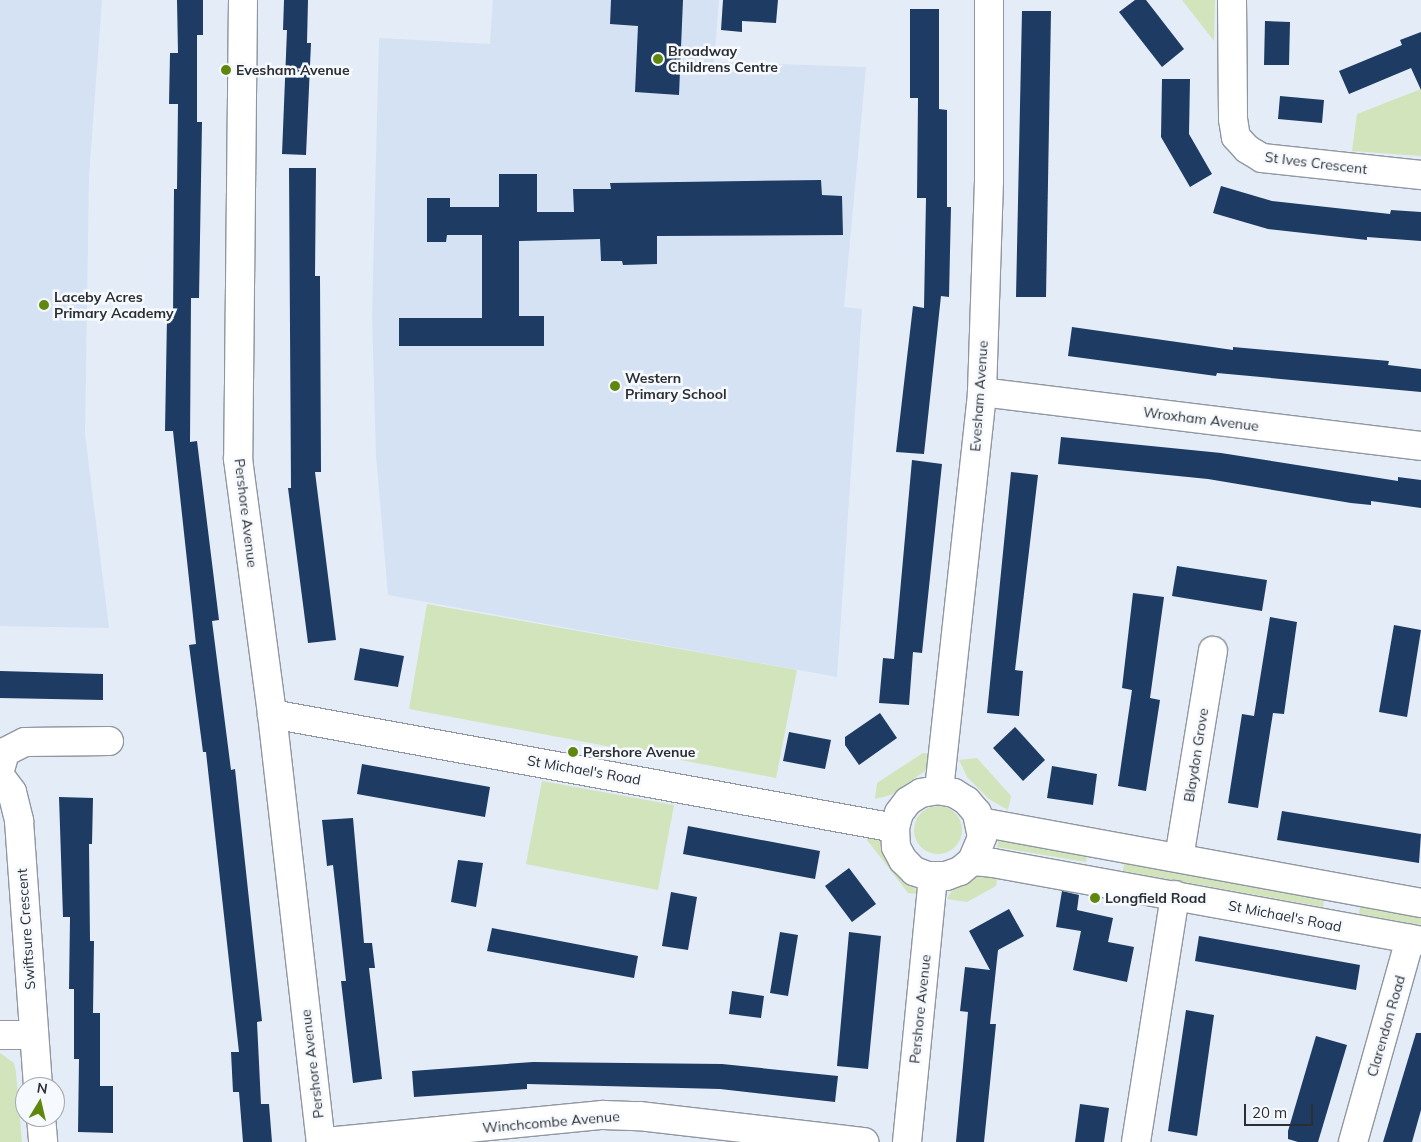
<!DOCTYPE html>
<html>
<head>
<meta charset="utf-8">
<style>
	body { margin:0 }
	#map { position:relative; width:1421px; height:1142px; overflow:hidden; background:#e4ecf7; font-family:Mulish,sans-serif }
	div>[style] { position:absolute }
	.built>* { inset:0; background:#d5e2f3 }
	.green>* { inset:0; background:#d1e4bb }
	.round { border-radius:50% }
	.building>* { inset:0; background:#1d3b63 }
	.roads { filter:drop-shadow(1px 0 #9097a1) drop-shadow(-1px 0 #9097a1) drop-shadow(0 1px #9097a1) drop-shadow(0 -1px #9097a1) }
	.minor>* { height:28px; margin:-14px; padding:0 14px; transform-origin:14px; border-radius:14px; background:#fff }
	.dots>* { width:14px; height:14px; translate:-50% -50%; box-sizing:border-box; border:2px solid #f6f9fe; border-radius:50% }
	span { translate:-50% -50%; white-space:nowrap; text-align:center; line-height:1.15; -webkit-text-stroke:5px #f6f9fe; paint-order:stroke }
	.poi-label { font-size:14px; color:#2b2e33; font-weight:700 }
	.left { translate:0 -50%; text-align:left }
	.street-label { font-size:14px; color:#2b2e33 }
	.north { position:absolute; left:15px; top:1077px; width:50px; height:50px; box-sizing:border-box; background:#f6f9fe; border:1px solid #a5a8ad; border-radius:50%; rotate:9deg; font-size:14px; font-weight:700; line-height:20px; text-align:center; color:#2b2e33 }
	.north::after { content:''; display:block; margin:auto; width:18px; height:22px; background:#60870d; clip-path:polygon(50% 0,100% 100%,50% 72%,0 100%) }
	.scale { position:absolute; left:1244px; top:1104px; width:69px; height:22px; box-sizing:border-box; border:2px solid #2b2e33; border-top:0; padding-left:6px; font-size:15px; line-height:18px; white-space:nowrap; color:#2b2e33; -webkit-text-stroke:4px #f6f9fe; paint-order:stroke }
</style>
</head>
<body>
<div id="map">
	<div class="built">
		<i style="clip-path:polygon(0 0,102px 0,89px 176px,85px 434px,109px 628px,0 626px)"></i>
		<i style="clip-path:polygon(493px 0,719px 0,714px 62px,866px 67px,844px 307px,862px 309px,837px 677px,388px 595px,376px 455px,372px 316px,379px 38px,490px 44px)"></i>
	</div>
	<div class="green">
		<i style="clip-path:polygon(1182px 0,1215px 0,1214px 41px)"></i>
		<i style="clip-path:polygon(1421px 89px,1421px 156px,1352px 151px,1357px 114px)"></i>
		<i style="clip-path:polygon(427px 604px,797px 670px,776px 778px,409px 709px)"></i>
		<i style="clip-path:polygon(923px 753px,936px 755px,929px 768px,891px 795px,875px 799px,877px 783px)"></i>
		<i style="clip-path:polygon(977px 758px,1011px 796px,1008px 810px,989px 799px,967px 777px,959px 760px)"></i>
		<i style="clip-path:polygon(542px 781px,674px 805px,658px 890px,526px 864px)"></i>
		<i class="round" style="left:914px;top:806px;width:48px;height:48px"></i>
		<i style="clip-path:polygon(1000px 832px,1089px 847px,1086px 862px,997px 847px)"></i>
		<i style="clip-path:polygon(869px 833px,887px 846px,912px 882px,917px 894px,908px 893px,867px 840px)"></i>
		<i style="clip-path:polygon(1125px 856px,1325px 891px,1323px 907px,1123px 871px)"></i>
		<i style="clip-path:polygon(999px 870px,996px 886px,967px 902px,947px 899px,958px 881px,968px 875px)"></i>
		<i style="clip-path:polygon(1361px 898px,1421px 910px,1421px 925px,1359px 914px)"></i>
		<i style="clip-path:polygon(0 1053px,14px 1063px,16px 1072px,22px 1142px,0 1142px)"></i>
	</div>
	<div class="building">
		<i style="clip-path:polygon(177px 0,203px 0,203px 35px,197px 35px,197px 122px,202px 122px,199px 298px,191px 298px,190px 442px,197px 441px,219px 620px,212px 621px,231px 770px,235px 769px,262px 1021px,257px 1022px,261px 1104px,269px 1104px,272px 1142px,243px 1142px,239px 1092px,233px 1092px,231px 1052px,239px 1052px,206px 752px,203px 752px,189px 645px,196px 644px,173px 431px,165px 431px,167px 317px,173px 317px,174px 189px,177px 189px,178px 104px,169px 104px,170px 53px,178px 53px)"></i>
		<i style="clip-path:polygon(284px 0,308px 0,307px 43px,311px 43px,306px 155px,282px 154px,287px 30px,283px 30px)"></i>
		<i style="clip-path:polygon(611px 0,683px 0,679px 95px,635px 92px,638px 26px,610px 24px)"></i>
		<i style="clip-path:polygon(723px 0,778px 0,776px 23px,742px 21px,742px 32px,721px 30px)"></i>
		<i style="clip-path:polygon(1135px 0,1146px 0,1184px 49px,1162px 67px,1119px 12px)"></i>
		<i style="clip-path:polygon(910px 9px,939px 9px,939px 109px,947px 110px,947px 207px,951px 207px,949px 297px,941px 296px,924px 454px,896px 452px,913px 306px,924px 308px,926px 198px,917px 198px,918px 98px,910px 98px)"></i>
		<i style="clip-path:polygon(1022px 11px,1051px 11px,1046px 297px,1016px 297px)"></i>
		<i style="clip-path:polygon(1265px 21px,1290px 22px,1289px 65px,1264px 65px)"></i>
		<i style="clip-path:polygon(1421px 32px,1421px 90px,1411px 68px,1349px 94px,1339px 71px,1402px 45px,1400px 40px)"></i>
		<i style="clip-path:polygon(1162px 79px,1190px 79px,1189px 134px,1212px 174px,1190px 187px,1161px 137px)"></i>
		<i style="clip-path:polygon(1280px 96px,1324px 100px,1322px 123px,1278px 119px)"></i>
		<i style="clip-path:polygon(289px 168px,316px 168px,315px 276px,320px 276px,321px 472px,315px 472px,336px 640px,308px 643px,288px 488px,291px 488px)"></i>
		<i style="clip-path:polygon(499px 174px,537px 174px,537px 212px,574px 212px,573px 189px,611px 189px,610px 183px,821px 180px,822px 195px,842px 196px,843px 235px,657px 236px,657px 264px,623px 265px,622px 261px,601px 261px,600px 239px,519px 241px,519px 316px,544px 316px,544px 346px,399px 346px,399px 318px,482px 318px,482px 235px,447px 235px,446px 242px,427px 242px,427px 198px,450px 198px,450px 207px,499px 207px)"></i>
		<i style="clip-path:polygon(1221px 186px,1272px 201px,1390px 214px,1391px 210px,1421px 212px,1421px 241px,1367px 237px,1367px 240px,1268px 229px,1213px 213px)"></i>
		<i style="clip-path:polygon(1072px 327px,1233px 350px,1233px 347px,1389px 361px,1388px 365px,1421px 369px,1421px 392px,1217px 373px,1216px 376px,1068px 356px)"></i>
		<i style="clip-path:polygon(1061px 437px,1221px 453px,1398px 481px,1398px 477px,1421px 480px,1421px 508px,1371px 501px,1371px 505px,1351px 503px,1208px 479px,1058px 464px)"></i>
		<i style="clip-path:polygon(912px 460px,942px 464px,922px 653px,913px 652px,909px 705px,879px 703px,883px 658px,894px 659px)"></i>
		<i style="clip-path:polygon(1011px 472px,1038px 475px,1015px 670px,1023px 671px,1019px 716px,987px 713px)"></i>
		<i style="clip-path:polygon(1177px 566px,1267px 580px,1262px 611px,1172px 596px)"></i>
		<i style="clip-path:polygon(1133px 593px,1164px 597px,1150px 698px,1160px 700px,1146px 791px,1118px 786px,1132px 690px,1122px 688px)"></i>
		<i style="clip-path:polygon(1270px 617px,1297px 622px,1284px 714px,1273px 713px,1258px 808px,1228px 803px,1242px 714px,1254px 716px)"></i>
		<i style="clip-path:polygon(1394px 625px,1421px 630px,1407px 717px,1379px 712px)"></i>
		<i style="clip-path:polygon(360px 648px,404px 656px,398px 687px,354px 680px)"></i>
		<i style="clip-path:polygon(0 671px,103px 674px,103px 700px,0 698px)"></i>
		<i style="clip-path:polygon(880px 713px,897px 738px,859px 765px,845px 745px,845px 737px)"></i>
		<i style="clip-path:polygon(1015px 727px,1045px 760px,1023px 781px,993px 748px)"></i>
		<i style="clip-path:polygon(789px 732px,831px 740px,825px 769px,783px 761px)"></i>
		<i style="clip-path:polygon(362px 764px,490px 787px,485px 817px,357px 794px)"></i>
		<i style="clip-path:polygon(1052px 766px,1097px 774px,1093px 805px,1047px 798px)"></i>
		<i style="clip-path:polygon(59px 797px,93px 798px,92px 844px,89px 844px,90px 941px,94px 941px,93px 1013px,100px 1013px,100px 1086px,113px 1086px,113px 1133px,78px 1132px,79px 1059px,74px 1059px,74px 989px,69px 989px,70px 917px,63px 917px)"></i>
		<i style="clip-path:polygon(1282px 811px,1421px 834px,1419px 863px,1277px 840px)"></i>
		<i style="clip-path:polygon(353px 818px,364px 943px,372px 943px,375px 968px,369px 968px,382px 1079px,353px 1083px,341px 981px,346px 981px,337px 900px,333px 865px,327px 866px,322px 820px)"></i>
		<i style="clip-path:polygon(688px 826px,820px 851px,815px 879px,683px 854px)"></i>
		<i style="clip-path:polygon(458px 860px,483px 863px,476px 907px,451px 902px)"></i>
		<i style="clip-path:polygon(849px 868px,876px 904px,852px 922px,825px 886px)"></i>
		<i style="clip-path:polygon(1062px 891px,1079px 895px,1077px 910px,1113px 918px,1108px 942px,1134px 947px,1127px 982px,1073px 970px,1081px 931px,1056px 927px)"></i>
		<i style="clip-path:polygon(671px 892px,697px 897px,688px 950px,662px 946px)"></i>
		<i style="clip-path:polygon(1009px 909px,1024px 936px,998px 950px,990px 1024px,996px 1024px,984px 1142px,956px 1142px,968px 1012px,960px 1011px,965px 967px,990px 970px,969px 931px)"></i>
		<i style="clip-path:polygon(492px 928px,638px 956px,634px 978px,487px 951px)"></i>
		<i style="clip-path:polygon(780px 932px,798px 935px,788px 996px,770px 993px)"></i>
		<i style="clip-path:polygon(849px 932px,881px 936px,868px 1069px,837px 1066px)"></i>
		<i style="clip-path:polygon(1199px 936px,1360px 965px,1356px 990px,1195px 961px)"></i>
		<i style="clip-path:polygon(732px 991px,764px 996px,761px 1018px,729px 1014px)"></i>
		<i style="clip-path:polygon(1186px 1010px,1214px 1015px,1197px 1136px,1168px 1131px)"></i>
		<i style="clip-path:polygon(1416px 1033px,1421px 1033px,1421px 1110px,1412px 1142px,1383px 1142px)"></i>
		<i style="clip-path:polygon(1316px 1036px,1347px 1045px,1318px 1142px,1298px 1142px,1288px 1139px,1288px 1131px)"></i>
		<i style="clip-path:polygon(533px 1062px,722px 1064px,838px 1076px,835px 1102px,720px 1089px,527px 1084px,527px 1089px,414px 1097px,412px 1071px)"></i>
		<i style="clip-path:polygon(1080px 1104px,1109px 1108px,1104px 1142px,1075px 1142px)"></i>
	</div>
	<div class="roads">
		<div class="minor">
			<i style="left:243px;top:0;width:459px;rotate:90.6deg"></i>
			<i style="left:238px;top:459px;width:257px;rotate:82.4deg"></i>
			<i style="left:272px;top:714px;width:431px;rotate:83.5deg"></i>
			<i style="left:1232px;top:0;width:119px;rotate:89.5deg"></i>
			<i style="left:1233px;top:119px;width:18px;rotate:81deg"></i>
			<i style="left:1236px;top:137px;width:16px;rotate:47deg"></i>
			<i style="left:1247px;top:149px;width:17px;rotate:31deg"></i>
			<i style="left:1262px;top:158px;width:160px;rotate:6.1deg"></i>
			<i style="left:982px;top:392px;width:442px;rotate:7deg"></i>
			<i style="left:272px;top:714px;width:633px;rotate:10.37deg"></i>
			<i style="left:0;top:770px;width:19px;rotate:-74deg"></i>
			<i style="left:5px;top:752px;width:22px;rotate:-27deg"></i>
			<i style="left:25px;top:742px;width:84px;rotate:-0.7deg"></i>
			<i style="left:0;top:776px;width:20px;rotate:53deg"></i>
			<i style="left:12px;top:792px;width:30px;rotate:76deg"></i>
			<i style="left:19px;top:821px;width:267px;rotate:85.9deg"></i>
			<i style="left:939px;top:790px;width:400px;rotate:-83.8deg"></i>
			<i style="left:982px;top:392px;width:211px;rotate:-88.1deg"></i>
			<i style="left:989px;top:181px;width:181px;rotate:-90deg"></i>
			<i style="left:980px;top:822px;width:448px;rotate:10.4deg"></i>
			<i style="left:1179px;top:858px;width:210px;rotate:-80.7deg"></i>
			<i style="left:972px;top:861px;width:26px;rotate:-67deg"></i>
			<i style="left:982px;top:837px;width:25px;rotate:-102deg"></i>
			<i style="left:977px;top:813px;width:16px;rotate:-130deg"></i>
			<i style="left:967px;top:801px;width:15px;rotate:-148deg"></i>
			<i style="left:954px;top:793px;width:15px;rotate:-169deg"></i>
			<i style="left:939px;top:790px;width:18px;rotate:171deg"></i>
			<i style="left:921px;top:793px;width:15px;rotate:148deg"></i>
			<i style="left:908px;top:801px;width:15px;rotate:127deg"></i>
			<i style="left:899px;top:813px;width:16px;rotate:105deg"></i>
			<i style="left:895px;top:828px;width:19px;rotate:87deg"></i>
			<i style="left:896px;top:847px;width:15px;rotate:62deg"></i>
			<i style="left:903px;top:860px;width:16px;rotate:45deg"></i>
			<i style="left:914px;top:871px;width:15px;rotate:20deg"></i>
			<i style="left:928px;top:876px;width:18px"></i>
			<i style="left:946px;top:876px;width:15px;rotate:-20deg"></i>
			<i style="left:960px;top:871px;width:16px;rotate:-40deg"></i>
			<i style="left:972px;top:861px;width:21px;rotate:5deg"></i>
			<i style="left:993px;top:863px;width:435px;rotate:10.3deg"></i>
			<i style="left:0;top:1035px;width:34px"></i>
			<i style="left:41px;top:1117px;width:25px;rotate:85deg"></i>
			<i style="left:326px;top:1142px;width:278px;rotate:-5.6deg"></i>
			<i style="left:603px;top:1115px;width:36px;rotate:2deg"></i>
			<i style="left:639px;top:1116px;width:227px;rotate:6.6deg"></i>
			<i style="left:907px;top:1142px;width:267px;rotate:-84.4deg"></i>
			<i style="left:1136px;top:1142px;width:250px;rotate:-81deg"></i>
			<i style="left:1353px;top:1142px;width:211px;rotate:-74.3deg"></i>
		</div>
	</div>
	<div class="dots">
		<i style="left:658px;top:59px;background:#60870d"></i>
		<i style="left:226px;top:70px;background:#60870d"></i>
		<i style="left:44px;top:305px;background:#60870d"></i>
		<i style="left:615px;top:386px;background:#60870d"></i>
		<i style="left:573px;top:752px;background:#60870d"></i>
		<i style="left:1095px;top:898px;background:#60870d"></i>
	</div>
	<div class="poi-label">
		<span class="left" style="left:668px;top:59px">Broadway<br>Childrens Centre</span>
		<span class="left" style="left:236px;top:70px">Evesham Avenue</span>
		<span class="left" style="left:54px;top:305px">Laceby Acres<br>Primary Academy</span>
		<span class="left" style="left:625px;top:386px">Western<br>Primary School</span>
		<span class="left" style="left:583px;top:752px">Pershore Avenue</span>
		<span class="left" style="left:1105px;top:898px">Longfield Road</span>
	</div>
	<div class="street-label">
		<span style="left:1316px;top:163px;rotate:7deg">St Ives Crescent</span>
		<span style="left:979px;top:396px;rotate:-86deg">Evesham Avenue</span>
		<span style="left:1201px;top:419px;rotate:7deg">Wroxham Avenue</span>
		<span style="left:246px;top:513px;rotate:83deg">Pershore Avenue</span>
		<span style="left:1196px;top:755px;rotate:-81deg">Blaydon Grove</span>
		<span style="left:584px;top:770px;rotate:10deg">St Michael's Road</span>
		<span style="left:1285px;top:916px;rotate:11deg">St Michael's Road</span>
		<span style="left:26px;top:929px;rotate:-94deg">Swiftsure Crescent</span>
		<span style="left:920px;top:1009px;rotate:-84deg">Pershore Avenue</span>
		<span style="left:1386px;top:1026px;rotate:-74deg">Clarendon Road</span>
		<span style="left:312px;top:1064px;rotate:-97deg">Pershore Avenue</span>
		<span style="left:551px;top:1122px;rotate:-5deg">Winchcombe Avenue</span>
	</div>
	<div class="north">N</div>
	<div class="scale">20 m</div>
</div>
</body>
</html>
